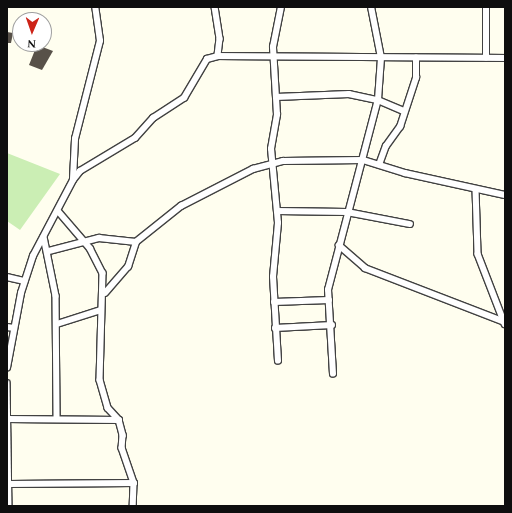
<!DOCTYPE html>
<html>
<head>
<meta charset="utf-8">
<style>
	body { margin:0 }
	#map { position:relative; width:512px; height:513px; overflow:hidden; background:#fffeef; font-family:Spectral,serif }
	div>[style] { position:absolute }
	.green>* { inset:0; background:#cbeeb4 }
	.building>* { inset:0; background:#585149 }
	.roads { filter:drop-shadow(1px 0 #414141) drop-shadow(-1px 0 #414141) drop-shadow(0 1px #414141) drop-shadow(0 -1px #414141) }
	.street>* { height:5.5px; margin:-2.75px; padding:0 2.75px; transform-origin:2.75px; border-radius:2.75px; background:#fff }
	span { translate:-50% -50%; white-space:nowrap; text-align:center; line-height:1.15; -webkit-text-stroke:4px #fff; paint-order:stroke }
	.frame { position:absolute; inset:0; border:8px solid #0e0e0e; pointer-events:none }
	.north { position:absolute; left:12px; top:12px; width:40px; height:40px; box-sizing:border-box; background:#fff; border:1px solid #9f9f9f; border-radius:50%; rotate:182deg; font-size:11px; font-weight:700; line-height:16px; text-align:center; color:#0e0e0e }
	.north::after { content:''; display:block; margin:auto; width:14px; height:18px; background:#cd2317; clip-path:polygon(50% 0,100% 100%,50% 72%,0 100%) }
</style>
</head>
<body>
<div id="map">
	<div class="green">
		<i style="clip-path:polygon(7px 153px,60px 174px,20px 230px,7px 221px)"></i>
	</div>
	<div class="building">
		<i style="clip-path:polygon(7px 32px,13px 33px,11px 43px,7px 43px)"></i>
		<i style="clip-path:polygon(37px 45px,53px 51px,42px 70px,29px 65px)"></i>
	</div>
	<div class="roads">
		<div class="street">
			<i style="left:215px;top:7px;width:32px;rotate:81deg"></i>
			<i style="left:220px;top:39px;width:17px;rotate:97deg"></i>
			<i style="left:486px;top:58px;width:51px;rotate:-90deg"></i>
			<i style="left:276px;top:97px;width:73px;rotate:-2.4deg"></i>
			<i style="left:349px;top:94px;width:30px;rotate:12deg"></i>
			<i style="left:378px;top:100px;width:28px;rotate:23deg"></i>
			<i style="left:379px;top:165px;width:20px;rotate:-70deg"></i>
			<i style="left:386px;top:146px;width:24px;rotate:-54deg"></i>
			<i style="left:400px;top:127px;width:52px;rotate:-71.9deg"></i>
			<i style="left:416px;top:78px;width:20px;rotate:-90deg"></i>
			<i style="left:73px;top:179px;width:40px;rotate:-87.1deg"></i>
			<i style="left:75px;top:139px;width:101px;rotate:-75.7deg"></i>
			<i style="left:100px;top:41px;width:34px;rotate:-98deg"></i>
			<i style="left:476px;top:189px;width:65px;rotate:88.2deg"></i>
			<i style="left:478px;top:254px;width:75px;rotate:68.9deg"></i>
			<i style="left:277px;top:211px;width:70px;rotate:0.8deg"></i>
			<i style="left:347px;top:212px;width:64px;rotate:10.8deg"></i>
			<i style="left:59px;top:212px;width:48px;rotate:49.3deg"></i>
			<i style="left:90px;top:248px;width:28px;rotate:63deg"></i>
			<i style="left:103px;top:273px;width:107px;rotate:91.6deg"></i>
			<i style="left:100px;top:380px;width:29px;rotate:74deg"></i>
			<i style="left:108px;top:408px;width:16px;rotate:47deg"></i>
			<i style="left:119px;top:420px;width:16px;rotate:75deg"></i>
			<i style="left:123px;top:435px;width:13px;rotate:94deg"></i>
			<i style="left:122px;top:448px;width:37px;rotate:71deg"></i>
			<i style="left:134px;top:483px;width:23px;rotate:92deg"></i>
			<i style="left:44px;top:237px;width:60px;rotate:78.5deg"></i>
			<i style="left:56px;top:296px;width:122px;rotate:89.5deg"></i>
			<i style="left:339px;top:245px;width:35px;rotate:41deg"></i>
			<i style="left:365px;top:268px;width:150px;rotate:21.1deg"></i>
			<i style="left:49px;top:251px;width:52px;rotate:-14.6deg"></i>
			<i style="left:99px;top:238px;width:37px;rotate:6deg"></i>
			<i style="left:136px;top:242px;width:58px;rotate:-38.7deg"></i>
			<i style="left:181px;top:206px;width:81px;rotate:-27.2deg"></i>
			<i style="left:253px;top:169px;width:31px;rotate:-15deg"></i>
			<i style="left:283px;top:161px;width:80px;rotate:-0.7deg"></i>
			<i style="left:363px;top:160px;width:44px;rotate:17.2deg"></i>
			<i style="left:405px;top:173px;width:102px;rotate:12.4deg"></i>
			<i style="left:7px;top:277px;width:18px;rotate:13deg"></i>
			<i style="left:105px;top:293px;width:35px;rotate:-49deg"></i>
			<i style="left:128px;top:267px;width:26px;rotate:-72deg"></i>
			<i style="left:274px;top:302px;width:55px;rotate:-2.1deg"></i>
			<i style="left:57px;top:324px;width:46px;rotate:-17.7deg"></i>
			<i style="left:7px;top:327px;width:7px;rotate:8deg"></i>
			<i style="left:275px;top:328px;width:57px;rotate:-3deg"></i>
			<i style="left:278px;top:361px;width:84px;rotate:-93.4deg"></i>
			<i style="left:273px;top:277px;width:54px;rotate:-84.7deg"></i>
			<i style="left:278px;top:223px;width:74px;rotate:-95.4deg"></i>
			<i style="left:271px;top:149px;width:35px;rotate:-80deg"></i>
			<i style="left:277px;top:115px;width:68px;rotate:-93.4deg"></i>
			<i style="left:273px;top:47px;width:41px;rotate:-78.7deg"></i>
			<i style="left:7px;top:368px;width:76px;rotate:-79.4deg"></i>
			<i style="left:21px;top:293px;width:39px;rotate:-72deg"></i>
			<i style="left:33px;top:256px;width:86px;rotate:-62.2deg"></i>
			<i style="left:73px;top:180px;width:11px;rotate:-52deg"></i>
			<i style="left:80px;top:171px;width:64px;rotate:-31deg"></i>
			<i style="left:135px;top:138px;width:27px;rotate:-48deg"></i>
			<i style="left:153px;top:118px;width:37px;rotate:-33deg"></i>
			<i style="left:184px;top:98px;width:45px;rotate:-59.5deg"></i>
			<i style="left:207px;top:59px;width:11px;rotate:-15deg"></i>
			<i style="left:218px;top:56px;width:287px;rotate:0.4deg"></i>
			<i style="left:333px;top:374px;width:84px;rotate:-93.4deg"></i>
			<i style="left:328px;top:290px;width:196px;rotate:-75.3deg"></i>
			<i style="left:378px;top:100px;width:42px;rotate:-85.9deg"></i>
			<i style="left:381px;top:58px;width:52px;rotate:-101.1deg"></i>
			<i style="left:7px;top:383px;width:123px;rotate:89.1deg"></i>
			<i style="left:7px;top:419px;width:112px;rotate:0.5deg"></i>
			<i style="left:9px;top:484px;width:125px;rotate:-0.5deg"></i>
		</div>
	</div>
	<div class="frame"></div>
	<div class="north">N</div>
</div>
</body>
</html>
